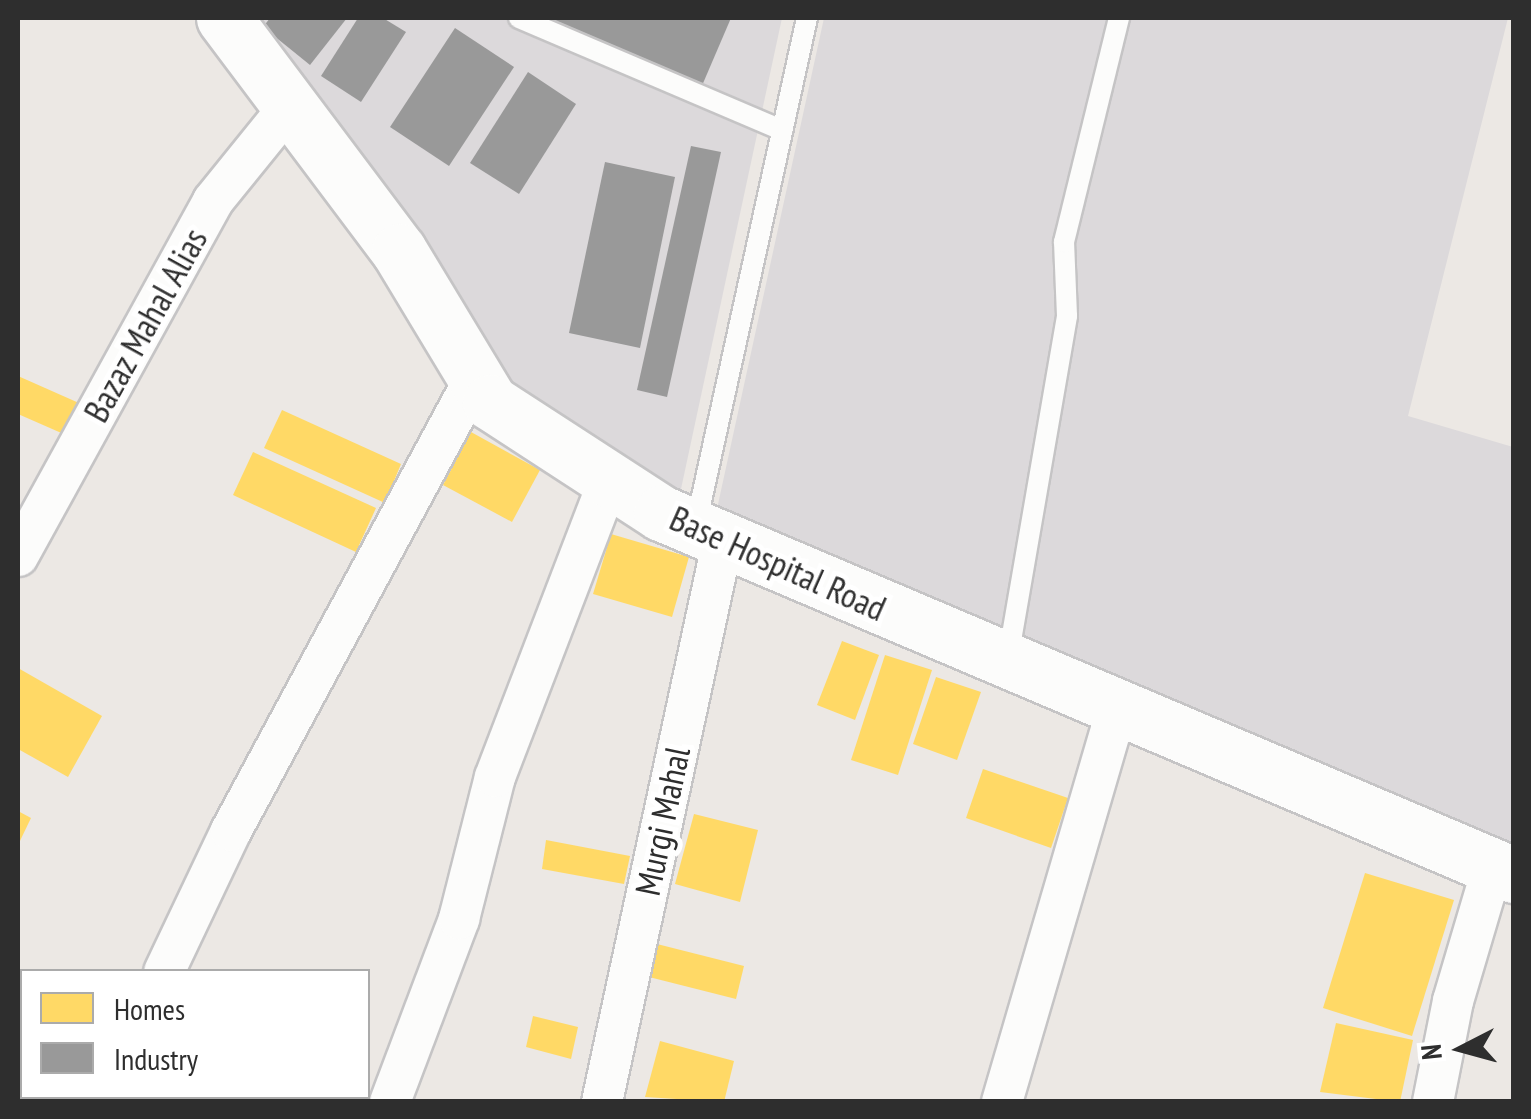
<!DOCTYPE html>
<html>
<head>
<meta charset="utf-8">
<style>
	body { margin:0 }
	#map { position:relative; width:1531px; height:1119px; overflow:hidden; background:#ece8e4; font-family:"PT Sans Narrow",sans-serif }
	div>[style] { position:absolute }
	.industrial>* { inset:0; background:#dcd9db }
	.homes>* { inset:0; background:#ffd966 }
	.industry>* { inset:0; background:#999 }
	.roads { filter:drop-shadow(2px 0 #c5c4c5) drop-shadow(-2px 0 #c5c4c5) drop-shadow(0 2px #c5c4c5) drop-shadow(0 -2px #c5c4c5) }
	.lane>* { height:20px; margin:-10px; padding:0 10px; transform-origin:10px; border-radius:10px; background:#fcfcfb }
	.street>* { height:40px; margin:-20px; padding:0 20px; transform-origin:20px; border-radius:20px; background:#fcfcfb }
	.secondary>* { height:55px; margin:-27.5px; padding:0 27.5px; transform-origin:27.5px; border-radius:27.5px; background:#fcfcfb }
	span { translate:-50% -50%; white-space:nowrap; text-align:center; line-height:1.15; -webkit-text-stroke:10px #fff; paint-order:stroke }
	.street-label { font-size:35px; color:#2e2e2e }
	.frame { position:absolute; inset:0; border:20px solid #2e2e2e; pointer-events:none }
	.legend { position:absolute; left:20px; top:969px; width:350px; height:130px; box-sizing:border-box; background:#fff; border:2px solid #ababab; margin:0; padding:12px 18px; list-style:none; font-size:30px; color:#2e2e2e }
	.legend li { display:flex; align-items:center; gap:20px; height:50px }
	.legend b { width:50px; border:2px solid #ababab }
	.north { position:absolute; left:1411px; top:999px; width:100px; height:100px; -webkit-text-stroke:8px #fff; paint-order:stroke; rotate:264deg; font-size:28px; font-weight:700; line-height:40px; text-align:center; color:#2e2e2e }
	.north::after { content:''; display:block; margin:auto; width:35px; height:45px; background:#2e2e2e; clip-path:polygon(50% 0,100% 100%,50% 72%,0 100%) }
</style>
</head>
<body>
<div id="map">
	<div class="industrial">
		<i style="clip-path:polygon(243px 18px,782px 18px,678px 503px,501px 392px)"></i>
		<i style="clip-path:polygon(824px 18px,1508px 18px,1408px 416px,1513px 447px,1513px 855px,715px 518px)"></i>
	</div>
	<div class="homes">
		<i style="clip-path:polygon(18px 376px,88px 407px,75px 439px,18px 414px)"></i>
		<i style="clip-path:polygon(282px 410px,401px 464px,385px 503px,264px 448px)"></i>
		<i style="clip-path:polygon(471px 432px,540px 470px,512px 522px,443px 485px)"></i>
		<i style="clip-path:polygon(253px 452px,376px 508px,356px 552px,233px 495px)"></i>
		<i style="clip-path:polygon(611px 534px,689px 557px,672px 617px,593px 594px)"></i>
		<i style="clip-path:polygon(842px 641px,879px 655px,855px 720px,817px 705px)"></i>
		<i style="clip-path:polygon(885px 655px,932px 670px,898px 775px,851px 760px)"></i>
		<i style="clip-path:polygon(18px 668px,102px 716px,68px 777px,18px 749px)"></i>
		<i style="clip-path:polygon(936px 677px,981px 692px,957px 760px,913px 744px)"></i>
		<i style="clip-path:polygon(983px 769px,1068px 798px,1051px 848px,966px 818px)"></i>
		<i style="clip-path:polygon(18px 811px,31px 818px,18px 845px)"></i>
		<i style="clip-path:polygon(694px 814px,758px 830px,740px 902px,675px 884px)"></i>
		<i style="clip-path:polygon(546px 840px,630px 856px,624px 884px,542px 869px)"></i>
		<i style="clip-path:polygon(1365px 873px,1454px 900px,1412px 1036px,1323px 1008px)"></i>
		<i style="clip-path:polygon(657px 944px,744px 966px,736px 999px,649px 977px)"></i>
		<i style="clip-path:polygon(533px 1016px,578px 1027px,571px 1059px,526px 1047px)"></i>
		<i style="clip-path:polygon(1336px 1023px,1413px 1040px,1400px 1102px,1320px 1092px)"></i>
		<i style="clip-path:polygon(660px 1041px,734px 1061px,724px 1102px,645px 1097px)"></i>
	</div>
	<div class="industry">
		<i style="clip-path:polygon(270px 18px,347px 18px,310px 65px,263px 27px)"></i>
		<i style="clip-path:polygon(358px 18px,383px 18px,406px 32px,361px 102px,321px 76px)"></i>
		<i style="clip-path:polygon(538px 18px,731px 18px,701px 88px)"></i>
		<i style="clip-path:polygon(455px 28px,514px 67px,449px 166px,390px 127px)"></i>
		<i style="clip-path:polygon(528px 72px,576px 104px,519px 194px,470px 163px)"></i>
		<i style="clip-path:polygon(691px 146px,721px 152px,667px 397px,637px 390px)"></i>
		<i style="clip-path:polygon(605px 162px,675px 177px,640px 348px,569px 333px)"></i>
	</div>
	<div class="roads">
		<div class="lane">
			<i style="left:519px;top:18px;width:286px;rotate:23.1deg"></i>
			<i style="left:696px;top:524px;width:518px;rotate:-77.63deg"></i>
			<i style="left:1008px;top:658px;width:347px;rotate:-80.2deg"></i>
			<i style="left:1067px;top:316px;width:74px;rotate:-92.3deg"></i>
			<i style="left:1064px;top:242px;width:231px;rotate:-76.2deg"></i>
		</div>
		<div class="street">
			<i style="left:18px;top:556px;width:405px;rotate:-61.2deg"></i>
			<i style="left:213px;top:201px;width:122px;rotate:-51deg"></i>
			<i style="left:164px;top:972px;width:156px;rotate:-64.6deg"></i>
			<i style="left:231px;top:831px;width:515px;rotate:-61.69deg"></i>
			<i style="left:241px;top:1096px;width:11px;rotate:34deg"></i>
			<i style="left:102px;top:1102px;width:7px;rotate:-63deg"></i>
			<i style="left:390px;top:1102px;width:196px;rotate:-69.3deg"></i>
			<i style="left:459px;top:919px;width:146px;rotate:-75.8deg"></i>
			<i style="left:495px;top:777px;width:318px;rotate:-69deg"></i>
			<i style="left:602px;top:1102px;width:575px;rotate:-77.85deg"></i>
			<i style="left:1002px;top:1102px;width:409px;rotate:-73.7deg"></i>
			<i style="left:1433px;top:1102px;width:103px;rotate:-78.8deg"></i>
			<i style="left:1453px;top:1001px;width:141px;rotate:-73.5deg"></i>
		</div>
		<div class="secondary">
			<i style="left:224px;top:18px;width:291px;rotate:53.1deg"></i>
			<i style="left:399px;top:251px;width:176px;rotate:58.9deg"></i>
			<i style="left:490px;top:402px;width:204px;rotate:33deg"></i>
			<i style="left:661px;top:513px;width:927px;rotate:23deg"></i>
		</div>
	</div>
	<div class="street-label">
		<span style="left:145px;top:325px;rotate:-61deg">Bazaz Mahal Alias</span>
		<span style="left:778px;top:563px;rotate:24deg">Base Hospital Road</span>
		<span style="left:662px;top:821px;rotate:-78deg">Murgi Mahal</span>
	</div>
	<div class="frame"></div>
	<ul class="legend">
	<li><b style="height:28px;background:#ffd966"></b>Homes</li>
	<li><b style="height:28px;background:#999"></b>Industry</li>
	</ul>
	<div class="north">N</div>
</div>
</body>
</html>
